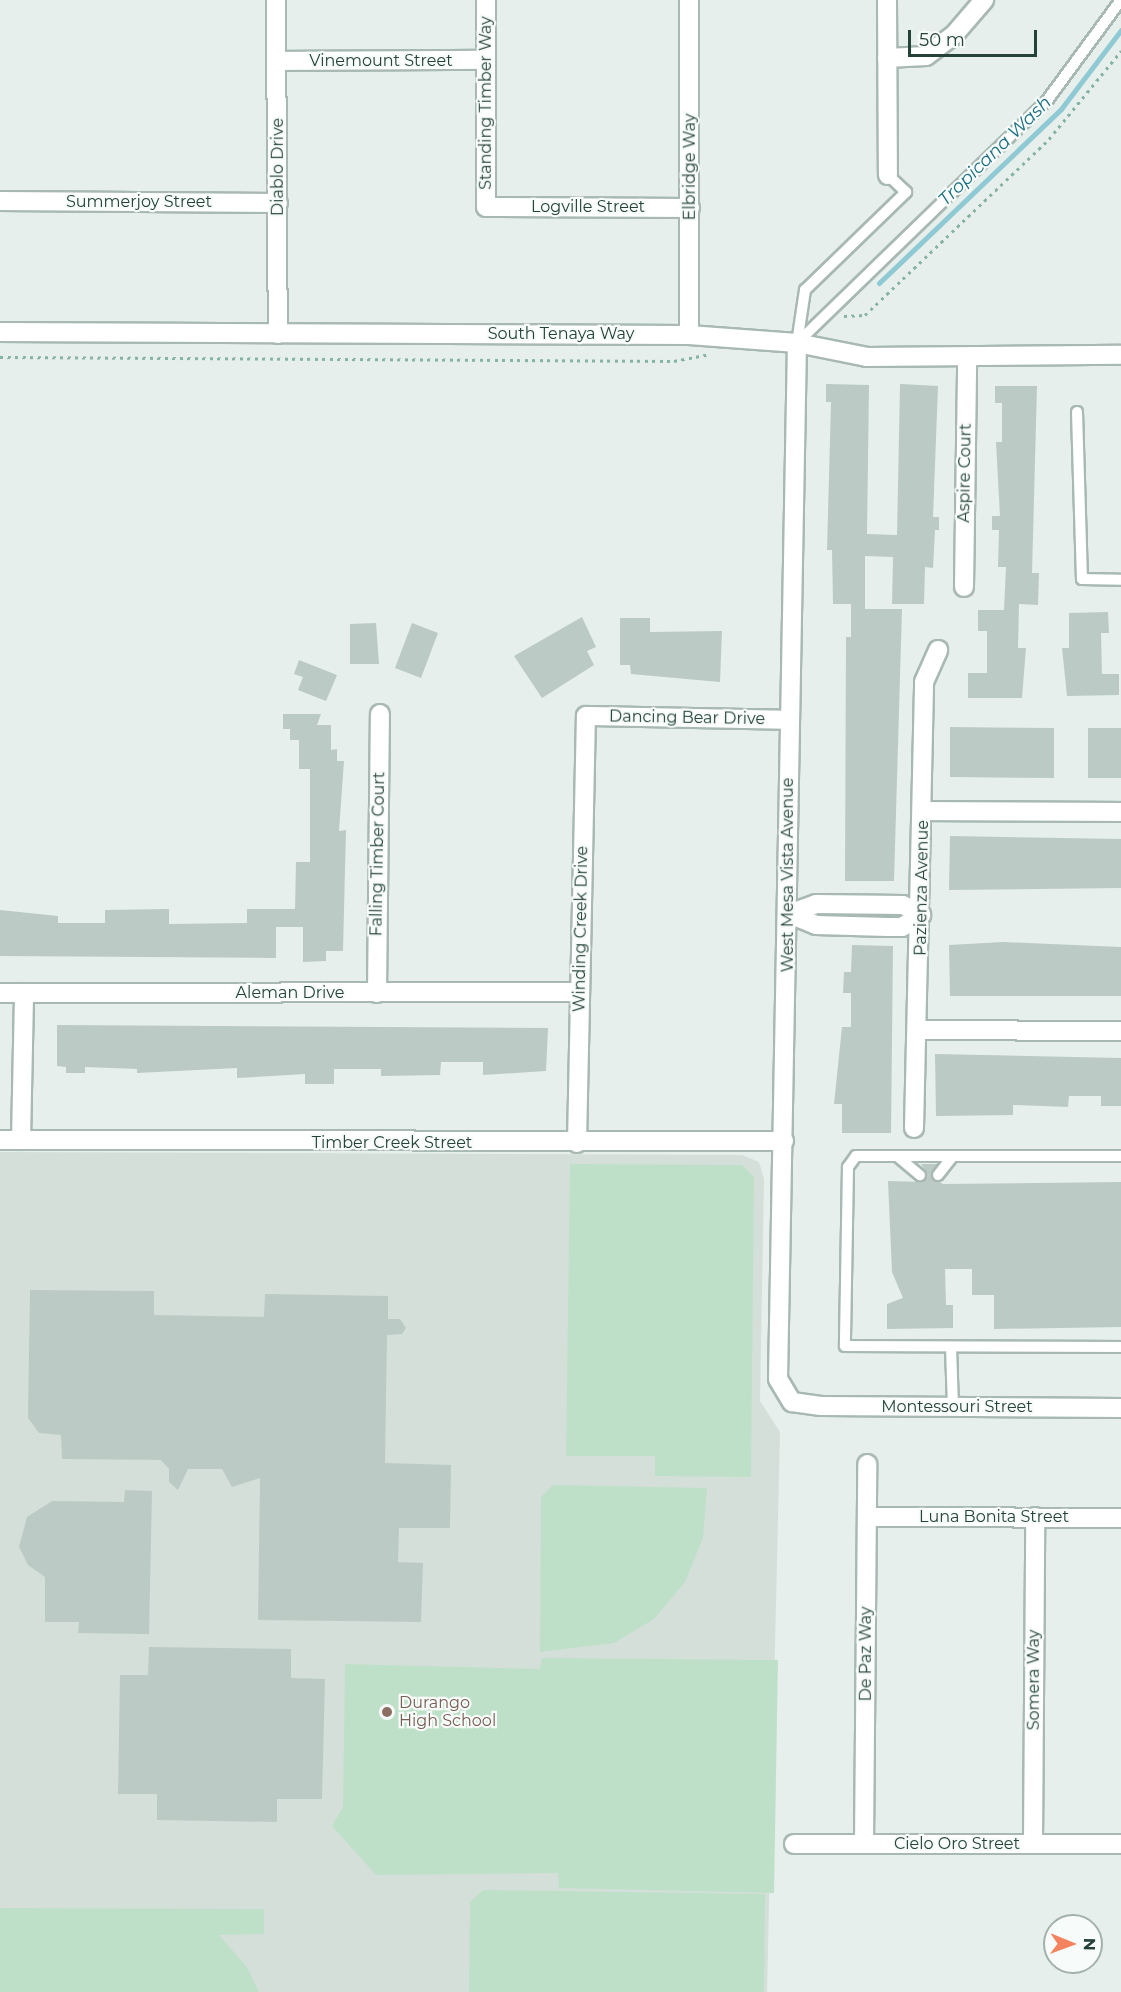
<!DOCTYPE html>
<html>
<head>
<meta charset="utf-8">
<style>
	body { margin:0 }
	#map { position:relative; width:1121px; height:1992px; overflow:hidden; background:#e6efeb; font-family:Montserrat,sans-serif }
	div>[style] { position:absolute }
	.built>* { inset:0; background:#d4dfda }
	.green>* { inset:0; background:#bfe0c8 }
	.stream>* { height:5px; margin:-2.5px; padding:0 2.5px; transform-origin:2.5px; border-radius:2.5px; background:#8ec9d4 }
	.building>* { inset:0; background:#bbcac4 }
	.path>* { height:3px; margin-top:-1.5px; transform-origin:0; background:repeating-linear-gradient(90deg,#86b3a5 0 3px,transparent 0 7.5px) }
	.roads { filter:drop-shadow(2px 0 #a8b8b2) drop-shadow(-2px 0 #a8b8b2) drop-shadow(0 2px #a8b8b2) drop-shadow(0 -2px #a8b8b2) }
	.service>* { height:10px; margin:-5px; padding:0 5px; transform-origin:5px; border-radius:5px; background:#fff }
	.minor>* { height:18px; margin:-9px; padding:0 9px; transform-origin:9px; border-radius:9px; background:#fff }
	.tertiary>* { height:18px; margin:-9px; padding:0 9px; transform-origin:9px; border-radius:9px; background:#fff }
	.dots>* { width:16px; height:16px; translate:-50% -50%; box-sizing:border-box; border:3px solid #f7fbf9; border-radius:50% }
	span { translate:-50% -50%; white-space:nowrap; text-align:center; line-height:1.15; -webkit-text-stroke:4.5px #f7fbf9; paint-order:stroke }
	.street-label { font-size:16px; color:#24423a }
	.education-label { font-size:16px; color:#785e54 }
	.left { translate:0 -50%; text-align:left }
	.water-label { font-size:18px; color:#1c6f80; font-style:italic }
	.north { position:absolute; left:1043px; top:1914px; width:60px; height:60px; box-sizing:border-box; background:#f7fbf9; border:2px solid #a3b1ad; border-radius:50%; rotate:91deg; font-size:16px; font-weight:700; line-height:24px; text-align:center; color:#24423a }
	.north::after { content:''; display:block; margin:auto; width:21px; height:27px; background:#f4845f; clip-path:polygon(50% 0,100% 100%,50% 72%,0 100%) }
	.scale { position:absolute; left:908px; top:30px; width:129px; height:27px; box-sizing:border-box; border:3px solid #24423a; border-top:0; padding-left:8px; font-size:18px; line-height:21px; white-space:nowrap; color:#24423a; -webkit-text-stroke:4px #f7fbf9; paint-order:stroke }
</style>
</head>
<body>
<div id="map">
	<div class="built">
		<i style="clip-path:polygon(0 1152px,742px 1155px,759px 1162px,764px 1179px,760px 1401px,780px 1432px,767px 1992px,0 1992px)"></i>
	</div>
	<div class="green">
		<i style="clip-path:polygon(570px 1164px,742px 1165px,754px 1177px,751px 1477px,655px 1476px,655px 1456px,566px 1456px)"></i>
		<i style="clip-path:polygon(553px 1485px,707px 1488px,703px 1538px,685px 1582px,654px 1619px,614px 1643px,540px 1652px,541px 1497px)"></i>
		<i style="clip-path:polygon(542px 1658px,778px 1660px,774px 1893px,559px 1888px,558px 1873px,376px 1875px,332px 1826px,343px 1807px,345px 1664px,540px 1669px)"></i>
		<i style="clip-path:polygon(483px 1890px,765px 1894px,764px 1992px,469px 1992px,470px 1902px)"></i>
		<i style="clip-path:polygon(0 1908px,264px 1909px,264px 1934px,219px 1935px,247px 1967px,259px 1992px,0 1992px)"></i>
	</div>
	<div class="stream">
		<i style="left:879px;top:283px;width:252px;rotate:-43.7deg"></i>
		<i style="left:1061px;top:109px;width:99px;rotate:-52.8deg"></i>
	</div>
	<div class="building">
		<i style="clip-path:polygon(826px 384px,869px 385px,867px 534px,897px 535px,900px 384px,938px 386px,933px 517px,939px 517px,939px 530px,935px 530px,933px 568px,925px 567px,924px 604px,892px 604px,893px 557px,865px 556px,865px 609px,902px 609px,894px 881px,845px 881px,846px 637px,851px 637px,851px 604px,833px 604px,832px 550px,827px 550px,831px 402px,826px 402px)"></i>
		<i style="clip-path:polygon(995px 386px,1037px 386px,1032px 573px,1039px 573px,1038px 605px,1019px 604px,1018px 648px,1026px 648px,1022px 698px,968px 698px,968px 673px,987px 673px,987px 631px,978px 631px,978px 610px,1004px 610px,1006px 567px,998px 567px,999px 530px,992px 530px,992px 516px,1000px 516px,996px 442px,1002px 442px,1002px 403px,995px 403px)"></i>
		<i style="clip-path:polygon(1108px 612px,1109px 633px,1101px 633px,1102px 674px,1119px 674px,1119px 695px,1067px 696px,1062px 648px,1069px 648px,1069px 613px)"></i>
		<i style="clip-path:polygon(582px 617px,596px 647px,587px 651px,594px 665px,542px 698px,514px 656px)"></i>
		<i style="clip-path:polygon(620px 618px,650px 618px,650px 632px,722px 631px,720px 682px,631px 674px,630px 665px,620px 665px)"></i>
		<i style="clip-path:polygon(376px 623px,379px 664px,350px 664px,350px 624px)"></i>
		<i style="clip-path:polygon(412px 623px,438px 633px,421px 678px,395px 668px)"></i>
		<i style="clip-path:polygon(299px 660px,337px 675px,326px 701px,298px 690px,303px 677px,294px 674px)"></i>
		<i style="clip-path:polygon(283px 714px,321px 714px,317px 725px,331px 725px,331px 750px,337px 749px,337px 761px,344px 761px,339px 831px,346px 830px,343px 951px,326px 951px,326px 961px,303px 962px,303px 927px,276px 927px,276px 958px,0 956px,0 910px,58px 916px,58px 923px,105px 923px,105px 910px,169px 909px,169px 924px,247px 923px,247px 909px,295px 909px,296px 862px,310px 862px,310px 769px,299px 769px,299px 740px,290px 740px,290px 729px,283px 729px)"></i>
		<i style="clip-path:polygon(950px 727px,1054px 728px,1054px 778px,950px 777px)"></i>
		<i style="clip-path:polygon(1088px 728px,1121px 728px,1121px 778px,1088px 778px)"></i>
		<i style="clip-path:polygon(950px 836px,1121px 839px,1121px 888px,949px 890px)"></i>
		<i style="clip-path:polygon(1003px 942px,1121px 947px,1121px 996px,950px 996px,949px 945px)"></i>
		<i style="clip-path:polygon(852px 945px,893px 946px,891px 1133px,842px 1133px,842px 1104px,834px 1104px,842px 1027px,851px 1027px,851px 993px,843px 993px,844px 972px,851px 972px)"></i>
		<i style="clip-path:polygon(57px 1025px,548px 1028px,546px 1071px,483px 1075px,483px 1062px,441px 1062px,440px 1075px,381px 1076px,381px 1069px,334px 1069px,334px 1084px,305px 1084px,305px 1074px,237px 1078px,237px 1068px,137px 1073px,137px 1069px,85px 1067px,85px 1073px,66px 1073px,66px 1067px,57px 1066px)"></i>
		<i style="clip-path:polygon(935px 1054px,1121px 1058px,1121px 1106px,1101px 1106px,1101px 1096px,1069px 1096px,1068px 1107px,1013px 1105px,1013px 1115px,936px 1116px)"></i>
		<i style="clip-path:polygon(921px 1164px,938px 1164px,931px 1177px,943px 1184px,1121px 1182px,1121px 1327px,994px 1329px,994px 1295px,972px 1295px,972px 1269px,945px 1269px,946px 1305px,953px 1305px,953px 1328px,887px 1329px,887px 1304px,903px 1298px,892px 1272px,888px 1181px,923px 1182px,927px 1173px)"></i>
		<i style="clip-path:polygon(30px 1290px,154px 1291px,154px 1315px,264px 1317px,265px 1294px,388px 1296px,388px 1319px,400px 1319px,406px 1328px,402px 1334px,387px 1335px,385px 1463px,451px 1465px,450px 1528px,399px 1528px,398px 1562px,423px 1563px,421px 1622px,258px 1620px,260px 1478px,232px 1487px,222px 1469px,188px 1469px,178px 1490px,169px 1482px,169px 1469px,161px 1460px,62px 1459px,61px 1435px,39px 1433px,28px 1418px)"></i>
		<i style="clip-path:polygon(125px 1490px,152px 1491px,149px 1634px,78px 1633px,79px 1622px,45px 1622px,45px 1577px,28px 1565px,19px 1547px,27px 1517px,52px 1501px,124px 1502px)"></i>
		<i style="clip-path:polygon(149px 1647px,291px 1649px,291px 1678px,325px 1679px,322px 1799px,277px 1799px,277px 1822px,157px 1820px,157px 1794px,118px 1794px,120px 1675px,148px 1675px)"></i>
	</div>
	<div class="path">
		<i style="left:844px;top:316px;width:21px;rotate:-3deg"></i>
		<i style="left:865px;top:315px;width:255px;rotate:-43.7deg"></i>
		<i style="left:1049px;top:139px;width:114px;rotate:-50.7deg"></i>
		<i style="left:0;top:357px;width:674px;rotate:0.34deg"></i>
		<i style="left:674px;top:361px;width:37px;rotate:-11deg"></i>
	</div>
	<div class="roads">
		<div class="service">
			<i style="left:797px;top:343px;width:347px;rotate:-44.1deg"></i>
			<i style="left:1046px;top:102px;width:127px;rotate:-53.7deg"></i>
			<i style="left:797px;top:343px;width:54px;rotate:-81.4deg"></i>
			<i style="left:805px;top:290px;width:141px;rotate:-44.1deg"></i>
			<i style="left:906px;top:192px;width:25px;rotate:-137deg"></i>
			<i style="left:1077px;top:412px;width:167px;rotate:88.3deg"></i>
			<i style="left:1082px;top:579px;width:39px;rotate:1deg"></i>
			<i style="left:897px;top:1156px;width:30px;rotate:40deg"></i>
			<i style="left:1121px;top:1156px;width:265px;rotate:180deg"></i>
			<i style="left:856px;top:1156px;width:14px;rotate:126deg"></i>
			<i style="left:848px;top:1167px;width:179px;rotate:91deg"></i>
			<i style="left:845px;top:1346px;width:276px;rotate:0.2deg"></i>
			<i style="left:938px;top:1175px;width:24px;rotate:-52deg"></i>
			<i style="left:951px;top:1347px;width:60px;rotate:88.1deg"></i>
		</div>
		<div class="minor">
			<i style="left:276px;top:0;width:334px;rotate:89.7deg"></i>
			<i style="left:486px;top:0;width:207px;rotate:90deg"></i>
			<i style="left:486px;top:207px;width:204px;rotate:0.3deg"></i>
			<i style="left:689px;top:0;width:335px;rotate:90deg"></i>
			<i style="left:887px;top:0;width:175px;rotate:89.7deg"></i>
			<i style="left:887px;top:58px;width:39px;rotate:-3deg"></i>
			<i style="left:926px;top:56px;width:34px;rotate:-37deg"></i>
			<i style="left:953px;top:36px;width:48px;rotate:-49.3deg"></i>
			<i style="left:277px;top:61px;width:209px;rotate:-0.3deg"></i>
			<i style="left:0;top:201px;width:278px;rotate:0.4deg"></i>
			<i style="left:797px;top:343px;width:1036px;rotate:91.05deg"></i>
			<i style="left:778px;top:1379px;width:27px;rotate:59deg"></i>
			<i style="left:792px;top:1402px;width:29px;rotate:8deg"></i>
			<i style="left:821px;top:1406px;width:300px;rotate:0.4deg"></i>
			<i style="left:964px;top:587px;width:229px;rotate:-89.2deg"></i>
			<i style="left:923px;top:811px;width:198px;rotate:0.3deg"></i>
			<i style="left:789px;top:914px;width:29px;rotate:22deg"></i>
			<i style="left:816px;top:925px;width:72px;rotate:1.6deg"></i>
			<i style="left:888px;top:927px;width:14px"></i>
			<i style="left:902px;top:927px;width:22px;rotate:-32deg"></i>
			<i style="left:789px;top:914px;width:29px;rotate:-20deg"></i>
			<i style="left:816px;top:904px;width:87px;rotate:0.7deg"></i>
			<i style="left:903px;top:905px;width:21px;rotate:29deg"></i>
			<i style="left:0;top:993px;width:580px;rotate:-0.1deg"></i>
			<i style="left:377px;top:993px;width:279px;rotate:-89.4deg"></i>
			<i style="left:920px;top:1030px;width:201px;rotate:0.3deg"></i>
			<i style="left:914px;top:1128px;width:446px;rotate:-88.7deg"></i>
			<i style="left:924px;top:682px;width:35px;rotate:-66deg"></i>
			<i style="left:0;top:1140px;width:784px;rotate:0.07deg"></i>
			<i style="left:21px;top:1140px;width:147px;rotate:-88.8deg"></i>
			<i style="left:577px;top:1143px;width:427px;rotate:-88.8deg"></i>
			<i style="left:586px;top:716px;width:203px;rotate:1.1deg"></i>
			<i style="left:867px;top:1517px;width:254px;rotate:0.2deg"></i>
			<i style="left:864px;top:1843px;width:379px;rotate:-89.5deg"></i>
			<i style="left:794px;top:1844px;width:327px"></i>
			<i style="left:1033px;top:1844px;width:327px;rotate:-89.6deg"></i>
		</div>
		<div class="tertiary">
			<i style="left:0;top:332px;width:689px;rotate:0.25deg"></i>
			<i style="left:689px;top:335px;width:108px;rotate:4.2deg"></i>
			<i style="left:797px;top:343px;width:71px;rotate:11.3deg"></i>
			<i style="left:867px;top:357px;width:254px;rotate:-0.5deg"></i>
		</div>
	</div>
	<div class="dots">
		<i style="left:387px;top:1712px;background:#8d6e63"></i>
	</div>
	<div class="street-label">
		<span style="left:381px;top:61px">Vinemount Street</span>
		<span style="left:486px;top:103px;rotate:-90deg">Standing Timber Way</span>
		<span style="left:278px;top:167px;rotate:-90deg">Diablo Drive</span>
		<span style="left:690px;top:167px;rotate:-90deg">Elbridge Way</span>
		<span style="left:139px;top:202px">Summerjoy Street</span>
		<span style="left:588px;top:207px">Logville Street</span>
		<span style="left:561px;top:334px">South Tenaya Way</span>
		<span style="left:965px;top:473px;rotate:-89deg">Aspire Court</span>
		<span style="left:687px;top:718px;rotate:1deg">Dancing Bear Drive</span>
		<span style="left:378px;top:854px;rotate:-89deg">Falling Timber Court</span>
		<span style="left:788px;top:875px;rotate:-90deg">West Mesa Vista Avenue</span>
		<span style="left:922px;top:888px;rotate:-89deg">Pazienza Avenue</span>
		<span style="left:581px;top:929px;rotate:-89deg">Winding Creek Drive</span>
		<span style="left:290px;top:993px">Aleman Drive</span>
		<span style="left:392px;top:1143px">Timber Creek Street</span>
		<span style="left:957px;top:1407px">Montessouri Street</span>
		<span style="left:994px;top:1517px">Luna Bonita Street</span>
		<span style="left:866px;top:1654px;rotate:-90deg">De Paz Way</span>
		<span style="left:1034px;top:1680px;rotate:-90deg">Somera Way</span>
		<span style="left:957px;top:1844px">Cielo Oro Street</span>
	</div>
	<div class="education-label">
		<span class="left" style="left:399px;top:1712px">Durango<br>High School</span>
	</div>
	<div class="water-label">
		<span style="left:995px;top:151px;rotate:-44deg">Tropicana Wash</span>
	</div>
	<div class="north">N</div>
	<div class="scale">50 m</div>
</div>
</body>
</html>
